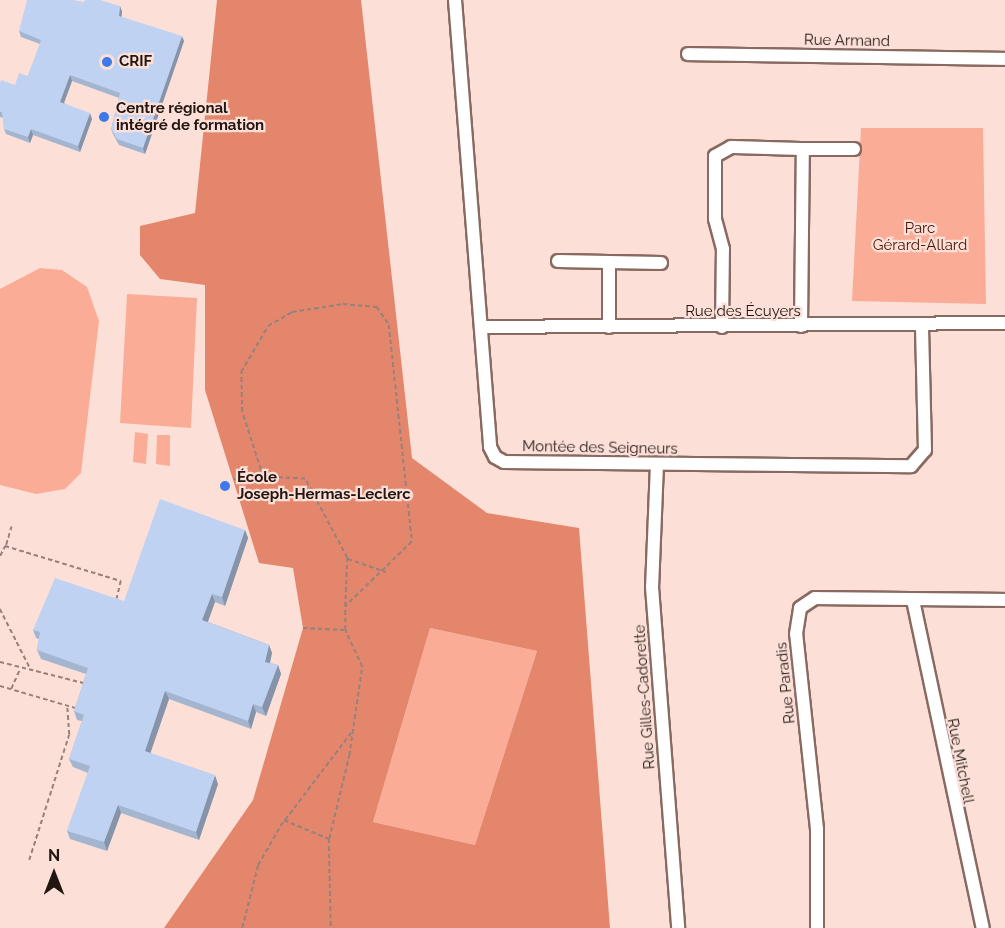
<!DOCTYPE html>
<html>
<head>
<meta charset="utf-8">
<style>
	body { margin:0 }
	#map { position:relative; width:1005px; height:928px; overflow:hidden; background:#fce0d8; font-family:Raleway,sans-serif }
	div>[style] { position:absolute }
	.green>* { inset:0; background:#fbac96 }
	.forest>* { inset:0; background:#e4866b }
	.path>* { height:1.5px; margin-top:-0.75px; transform-origin:0; background:repeating-linear-gradient(90deg,#96817c 0 4.5px,transparent 0 7.5px) }
	.roads { filter:drop-shadow(2px 0 #886a61) drop-shadow(-2px 0 #886a61) drop-shadow(0 2px #886a61) drop-shadow(0 -2px #886a61) }
	.street>* { height:12px; margin:-6px; padding:0 6px; transform-origin:6px; border-radius:6px; background:#fff }
	.wall>* { inset:0; background:#a4b5d0 }
	.shaded-wall>* { inset:0; background:#8693a9 }
	.building>* { inset:0; background:#bfd2f2 }
	.dots>* { width:16px; height:16px; translate:-50% -50%; box-sizing:border-box; border:3px solid #fce0d8; border-radius:50% }
	span { translate:-50% -50%; white-space:nowrap; text-align:center; line-height:1.15; -webkit-text-stroke:4.5px #fce0d8; paint-order:stroke }
	.street-label { font-size:15px; color:#221613 }
	.poi-label { font-size:15px; color:#221613; font-weight:700 }
	.left { translate:0 -50%; text-align:left }
	.park-label { font-size:15px; color:#4d1302 }
	.north { position:absolute; left:24px; top:844px; width:60px; height:60px; -webkit-text-stroke:4px #fce0d8; paint-order:stroke; rotate:0deg; font-size:16px; font-weight:700; line-height:24px; text-align:center; color:#221613 }
	.north::after { content:''; display:block; margin:auto; width:21px; height:27px; background:#221613; clip-path:polygon(50% 0,100% 100%,50% 72%,0 100%) }
</style>
</head>
<body>
<div id="map">
	<div class="green">
		<i style="clip-path:polygon(861px 128px,983px 128px,986px 304px,852px 301px)"></i>
		<i style="clip-path:polygon(40px 268px,62px 270px,87px 287px,99px 321px,81px 473px,65px 489px,36px 494px,0 485px,0 289px)"></i>
		<i style="clip-path:polygon(127px 294px,197px 298px,191px 428px,120px 423px)"></i>
		<i style="clip-path:polygon(135px 432px,148px 434px,146px 464px,133px 462px)"></i>
		<i style="clip-path:polygon(157px 435px,170px 435px,170px 466px,156px 464px)"></i>
		<i style="clip-path:polygon(430px 628px,537px 651px,475px 845px,373px 822px)"></i>
	</div>
	<div class="forest">
		<i style="clip-path:polygon(evenodd,217px 0,361px 0,412px 458px,487px 513px,579px 528px,610px 928px,164px 928px,253px 800px,303px 628px,293px 568px,259px 563px,205px 390px,205px 285px,160px 279px,140px 255px,140px 226px,195px 213px,217px 0,430px 628px,537px 651px,475px 845px,373px 822px,430px 628px)"></i>
	</div>
	<div class="path">
		<i style="left:233px;top:479px;width:29px;rotate:-4deg"></i>
		<i style="left:6px;top:545px;width:19px;rotate:-74deg"></i>
		<i style="left:0;top:556px;width:11px;rotate:-63deg"></i>
		<i style="left:5px;top:546px;width:121px;rotate:16.8deg"></i>
		<i style="left:121px;top:581px;width:18px;rotate:103deg"></i>
		<i style="left:348px;top:559px;width:40px;rotate:18.9deg"></i>
		<i style="left:0;top:609px;width:68px;rotate:63.1deg"></i>
		<i style="left:303px;top:628px;width:41px;rotate:2.8deg"></i>
		<i style="left:0;top:662px;width:86px;rotate:14.2deg"></i>
		<i style="left:0;top:686px;width:78px;rotate:16.3deg"></i>
		<i style="left:11px;top:689px;width:22px;rotate:-66deg"></i>
		<i style="left:285px;top:820px;width:113px;rotate:-52.9deg"></i>
		<i style="left:329px;top:839px;width:85px;rotate:-76.5deg"></i>
		<i style="left:349px;top:756px;width:90px;rotate:-81.7deg"></i>
		<i style="left:362px;top:667px;width:41px;rotate:-114.7deg"></i>
		<i style="left:345px;top:630px;width:23px;rotate:-90deg"></i>
		<i style="left:345px;top:607px;width:49px;rotate:-87.7deg"></i>
		<i style="left:347px;top:558px;width:89px;rotate:-118deg"></i>
		<i style="left:305px;top:479px;width:42px;rotate:-177.3deg"></i>
		<i style="left:263px;top:477px;width:68px;rotate:-107.9deg"></i>
		<i style="left:242px;top:412px;width:40px;rotate:-91.4deg"></i>
		<i style="left:241px;top:372px;width:53px;rotate:-59.6deg"></i>
		<i style="left:268px;top:326px;width:28px;rotate:-30deg"></i>
		<i style="left:292px;top:312px;width:52px;rotate:-8.9deg"></i>
		<i style="left:343px;top:304px;width:34px;rotate:5deg"></i>
		<i style="left:377px;top:307px;width:22px;rotate:56deg"></i>
		<i style="left:389px;top:325px;width:218px;rotate:83.9deg"></i>
		<i style="left:412px;top:542px;width:93px;rotate:135.9deg"></i>
		<i style="left:29px;top:860px;width:131px;rotate:-72.3deg"></i>
		<i style="left:69px;top:735px;width:28px;rotate:-94deg"></i>
		<i style="left:242px;top:928px;width:65px;rotate:-75.7deg"></i>
		<i style="left:258px;top:865px;width:52px;rotate:-60deg"></i>
		<i style="left:284px;top:820px;width:49px;rotate:22.9deg"></i>
		<i style="left:329px;top:839px;width:89px;rotate:88.7deg"></i>
	</div>
	<div class="roads">
		<div class="street">
			<i style="left:455px;top:0;width:448px;rotate:85.5deg"></i>
			<i style="left:490px;top:447px;width:11px;rotate:63deg"></i>
			<i style="left:495px;top:457px;width:10px;rotate:29deg"></i>
			<i style="left:504px;top:462px;width:407px;rotate:0.6deg"></i>
			<i style="left:911px;top:466px;width:21px;rotate:-49deg"></i>
			<i style="left:925px;top:450px;width:124px;rotate:-91.4deg"></i>
			<i style="left:688px;top:54px;width:317px;rotate:0.9deg"></i>
			<i style="left:558px;top:261px;width:51px;rotate:1.1deg"></i>
			<i style="left:609px;top:262px;width:65px;rotate:90deg"></i>
			<i style="left:609px;top:262px;width:52px;rotate:1.1deg"></i>
			<i style="left:801px;top:326px;width:177px;rotate:-89.4deg"></i>
			<i style="left:803px;top:149px;width:51px"></i>
			<i style="left:482px;top:327px;width:523px;rotate:-0.44deg"></i>
			<i style="left:722px;top:327px;width:78px;rotate:-89.3deg"></i>
			<i style="left:723px;top:249px;width:31px;rotate:-105deg"></i>
			<i style="left:715px;top:219px;width:63px;rotate:-90deg"></i>
			<i style="left:715px;top:156px;width:18px;rotate:-29deg"></i>
			<i style="left:731px;top:147px;width:72px;rotate:1.6deg"></i>
			<i style="left:657px;top:464px;width:123px;rotate:92.3deg"></i>
			<i style="left:652px;top:587px;width:342px;rotate:85.6deg"></i>
			<i style="left:913px;top:600px;width:335px;rotate:78deg"></i>
			<i style="left:817px;top:928px;width:99px;rotate:-90deg"></i>
			<i style="left:817px;top:829px;width:196px;rotate:-96.1deg"></i>
			<i style="left:796px;top:634px;width:26px;rotate:-81deg"></i>
			<i style="left:800px;top:608px;width:18px;rotate:-34deg"></i>
			<i style="left:815px;top:598px;width:190px;rotate:0.6deg"></i>
		</div>
	</div>
	<div class="wall">
		<i style="clip-path:polygon(120px 6px,122px 12px,121px 17px,184px 41px,145px 154px,119px 145px,113px 134px,111px 129px,119px 98px,72px 81px,64px 103px,92px 119px,80px 152px,33px 135px,30px 143px,6px 134px,4px 129px,3px 118px,0 117px,0 83px,15px 85px,28px 76px,40px 44px,21px 37px,19px 31px)"></i>
		<i style="clip-path:polygon(245px 530px,248px 538px,225px 606px,215px 602px,208px 622px,269px 645px,272px 653px,270px 663px,278px 665px,281px 674px,266px 716px,256px 712px,251px 729px,169px 699px,150px 753px,218px 784px,199px 840px,121px 813px,107px 851px,70px 839px,67px 831px,88px 773px,73px 767px,69px 759px,82px 721px,77px 720px,74px 711px,86px 674px,41px 659px,37px 650px,39px 639px,36px 638px,33px 630px,124px 601px)"></i>
	</div>
	<div class="shaded-wall">
		<i style="clip-path:polygon(120px 6px,122px 12px,121px 21px,119px 16px)"></i>
		<i style="clip-path:polygon(182px 36px,184px 41px,145px 154px,143px 148px)"></i>
		<i style="clip-path:polygon(70px 75px,72px 81px,62px 108px,60px 102px)"></i>
		<i style="clip-path:polygon(90px 113px,92px 119px,80px 152px,78px 146px)"></i>
		<i style="clip-path:polygon(31px 129px,33px 135px,30px 143px,28px 137px)"></i>
		<i style="clip-path:polygon(245px 530px,248px 538px,225px 606px,222px 597px)"></i>
		<i style="clip-path:polygon(212px 594px,215px 602px,205px 629px,202px 620px)"></i>
		<i style="clip-path:polygon(269px 645px,272px 653px,268px 671px,265px 662px)"></i>
		<i style="clip-path:polygon(278px 665px,281px 674px,266px 716px,262px 707px)"></i>
		<i style="clip-path:polygon(165px 691px,169px 699px,148px 760px,145px 751px)"></i>
		<i style="clip-path:polygon(253px 704px,256px 712px,251px 729px,248px 721px)"></i>
		<i style="clip-path:polygon(215px 775px,218px 784px,199px 840px,196px 832px)"></i>
		<i style="clip-path:polygon(118px 805px,121px 813px,107px 851px,104px 842px)"></i>
	</div>
	<div class="building">
		<i style="clip-path:polygon(27px 0,73px 0,84px 2px,85px 0,100px 0,120px 6px,119px 16px,182px 36px,143px 148px,117px 139px,111px 129px,120px 93px,70px 75px,60px 102px,90px 113px,78px 146px,31px 129px,28px 137px,4px 129px,2px 112px,0 112px,0 83px,1px 80px,15px 85px,19px 73px,28px 76px,41px 40px,19px 31px)"></i>
		<i style="clip-path:polygon(160px 499px,245px 530px,222px 597px,212px 594px,202px 620px,269px 645px,265px 662px,278px 665px,262px 707px,253px 704px,248px 721px,165px 691px,145px 751px,215px 775px,196px 832px,118px 805px,104px 842px,67px 831px,90px 766px,69px 759px,84px 715px,74px 711px,88px 668px,37px 650px,40px 632px,33px 630px,55px 578px,124px 601px)"></i>
	</div>
	<div class="dots">
		<i style="left:107px;top:62px;background:#3e79e9"></i>
		<i style="left:104px;top:117px;background:#3e79e9"></i>
		<i style="left:225px;top:486px;background:#3e79e9"></i>
	</div>
	<div class="street-label">
		<span style="left:847px;top:41px;rotate:1deg">Rue Armand</span>
		<span style="left:743px;top:312px">Rue des Écuyers</span>
		<span style="left:600px;top:448px;rotate:1deg">Montée des Seigneurs</span>
		<span style="left:786px;top:683px;rotate:-96deg">Rue Paradis</span>
		<span style="left:645px;top:697px;rotate:-94deg">Rue Gilles-Cadorette</span>
		<span style="left:960px;top:761px;rotate:79deg">Rue Mitchell</span>
	</div>
	<div class="poi-label">
		<span class="left" style="left:119px;top:62px">CRIF</span>
		<span class="left" style="left:116px;top:117px">Centre régional<br>intégré de formation</span>
		<span class="left" style="left:237px;top:486px">École<br>Joseph-Hermas-Leclerc</span>
	</div>
	<div class="park-label">
		<span style="left:920px;top:237px">Parc<br>Gérard-Allard</span>
	</div>
	<div class="north">N</div>
</div>
</body>
</html>
